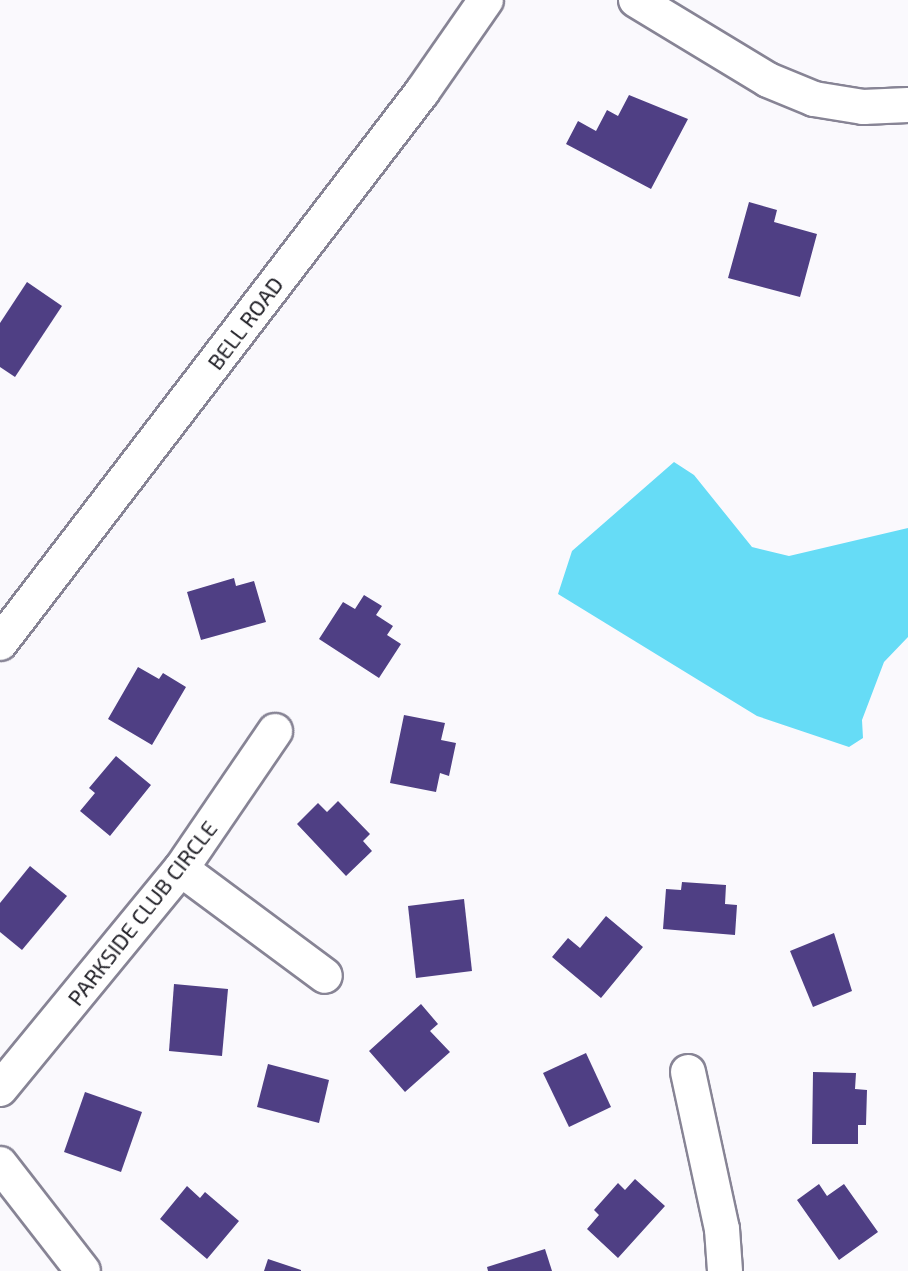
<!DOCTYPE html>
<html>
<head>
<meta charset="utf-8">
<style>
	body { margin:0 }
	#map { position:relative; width:908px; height:1271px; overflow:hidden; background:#faf9fd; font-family:"Exo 2",sans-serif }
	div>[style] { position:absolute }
	.water>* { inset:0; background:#66dcf6 }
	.building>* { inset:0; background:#4f3f84 }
	.roads { filter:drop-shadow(2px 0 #878495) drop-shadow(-2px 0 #878495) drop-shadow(0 2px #878495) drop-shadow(0 -2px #878495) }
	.minor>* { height:34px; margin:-17px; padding:0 17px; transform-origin:17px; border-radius:17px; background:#fff }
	span { translate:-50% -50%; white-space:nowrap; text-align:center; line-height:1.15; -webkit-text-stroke:8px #fff; paint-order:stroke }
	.street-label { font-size:22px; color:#212027 }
</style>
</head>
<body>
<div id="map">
	<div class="water">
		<i style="clip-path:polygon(674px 462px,694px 475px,752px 547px,789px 556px,908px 528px,908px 637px,884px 662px,862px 720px,863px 738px,849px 747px,757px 716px,558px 594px,572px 551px)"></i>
	</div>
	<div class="building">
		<i style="clip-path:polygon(629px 95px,688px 119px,651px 189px,566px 144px,578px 121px,596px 131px,607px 110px,618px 116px)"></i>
		<i style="clip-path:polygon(749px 202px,777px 210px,774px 222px,817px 234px,800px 297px,728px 278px)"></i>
		<i style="clip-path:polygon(27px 282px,62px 306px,15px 377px,0 367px,0 323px)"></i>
		<i style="clip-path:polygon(234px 578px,236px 586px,254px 581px,266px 622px,201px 640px,187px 592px)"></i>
		<i style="clip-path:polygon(364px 595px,382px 606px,376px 615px,393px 626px,387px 635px,401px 644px,379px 678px,319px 639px,343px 602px,355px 609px)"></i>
		<i style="clip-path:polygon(138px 667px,159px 679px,163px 673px,186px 687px,152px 745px,108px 719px)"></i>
		<i style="clip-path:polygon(404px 715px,445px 723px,441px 740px,456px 743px,449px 776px,440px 773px,436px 792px,390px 783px)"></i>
		<i style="clip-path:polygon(116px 756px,151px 785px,110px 836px,80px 811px,95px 793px,89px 788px)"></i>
		<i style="clip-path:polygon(338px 801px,370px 834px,363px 841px,372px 851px,346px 876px,297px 824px,318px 803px,327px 812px)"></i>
		<i style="clip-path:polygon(30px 866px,67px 896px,22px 950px,0 932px,0 903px)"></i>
		<i style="clip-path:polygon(682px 882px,726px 885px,725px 904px,737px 905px,735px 935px,663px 929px,666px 889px,681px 890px)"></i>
		<i style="clip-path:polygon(464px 899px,472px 971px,416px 978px,408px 906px)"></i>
		<i style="clip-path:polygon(606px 916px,643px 947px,601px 998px,552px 957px,568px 938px,580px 948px)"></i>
		<i style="clip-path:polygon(834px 933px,852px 991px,813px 1007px,790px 951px)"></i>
		<i style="clip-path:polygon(174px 984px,228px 989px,222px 1056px,169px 1051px)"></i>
		<i style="clip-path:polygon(421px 1004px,438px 1024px,430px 1031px,450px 1052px,405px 1092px,369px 1051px)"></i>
		<i style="clip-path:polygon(586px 1053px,611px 1107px,569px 1127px,543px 1073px)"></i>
		<i style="clip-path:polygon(268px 1064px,329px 1080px,319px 1123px,257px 1107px)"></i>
		<i style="clip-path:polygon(813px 1072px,856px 1073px,855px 1089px,867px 1090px,866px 1125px,858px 1125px,858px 1144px,812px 1144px)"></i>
		<i style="clip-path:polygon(85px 1092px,142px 1112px,121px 1172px,64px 1152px)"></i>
		<i style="clip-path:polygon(635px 1179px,665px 1206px,618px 1258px,587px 1229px,599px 1215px,594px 1210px,618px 1183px,625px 1190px)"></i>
		<i style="clip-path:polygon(819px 1184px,827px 1196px,844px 1184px,878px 1232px,839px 1260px,797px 1200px)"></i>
		<i style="clip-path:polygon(187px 1186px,200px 1198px,205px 1192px,239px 1221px,207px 1259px,160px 1219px)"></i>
		<i style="clip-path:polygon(545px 1249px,552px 1271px,488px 1271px,487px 1267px)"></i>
		<i style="clip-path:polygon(268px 1259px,301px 1270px,301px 1271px,264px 1271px)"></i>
	</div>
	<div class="roads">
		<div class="minor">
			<i style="left:636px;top:0;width:154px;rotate:31.2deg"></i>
			<i style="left:768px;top:80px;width:50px;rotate:22.4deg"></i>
			<i style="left:814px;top:99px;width:50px;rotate:9.3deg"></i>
			<i style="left:863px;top:107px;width:45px;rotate:-2.5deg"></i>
			<i style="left:0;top:643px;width:694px;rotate:-52.55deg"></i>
			<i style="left:422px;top:92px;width:112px;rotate:-55.2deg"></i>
			<i style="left:181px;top:869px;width:179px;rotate:36.6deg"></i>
			<i style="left:688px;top:1072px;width:161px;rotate:77.8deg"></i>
			<i style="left:722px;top:1229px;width:42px;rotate:85.9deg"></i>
			<i style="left:0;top:1089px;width:285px;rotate:-50.6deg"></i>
			<i style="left:181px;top:869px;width:167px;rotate:-55.7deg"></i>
			<i style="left:0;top:1164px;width:135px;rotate:52.2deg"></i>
		</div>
	</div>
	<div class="street-label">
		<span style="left:245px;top:323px;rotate:-53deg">BELL ROAD</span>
		<span style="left:142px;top:913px;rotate:-52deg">PARKSIDE CLUB CIRCLE</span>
	</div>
</div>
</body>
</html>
